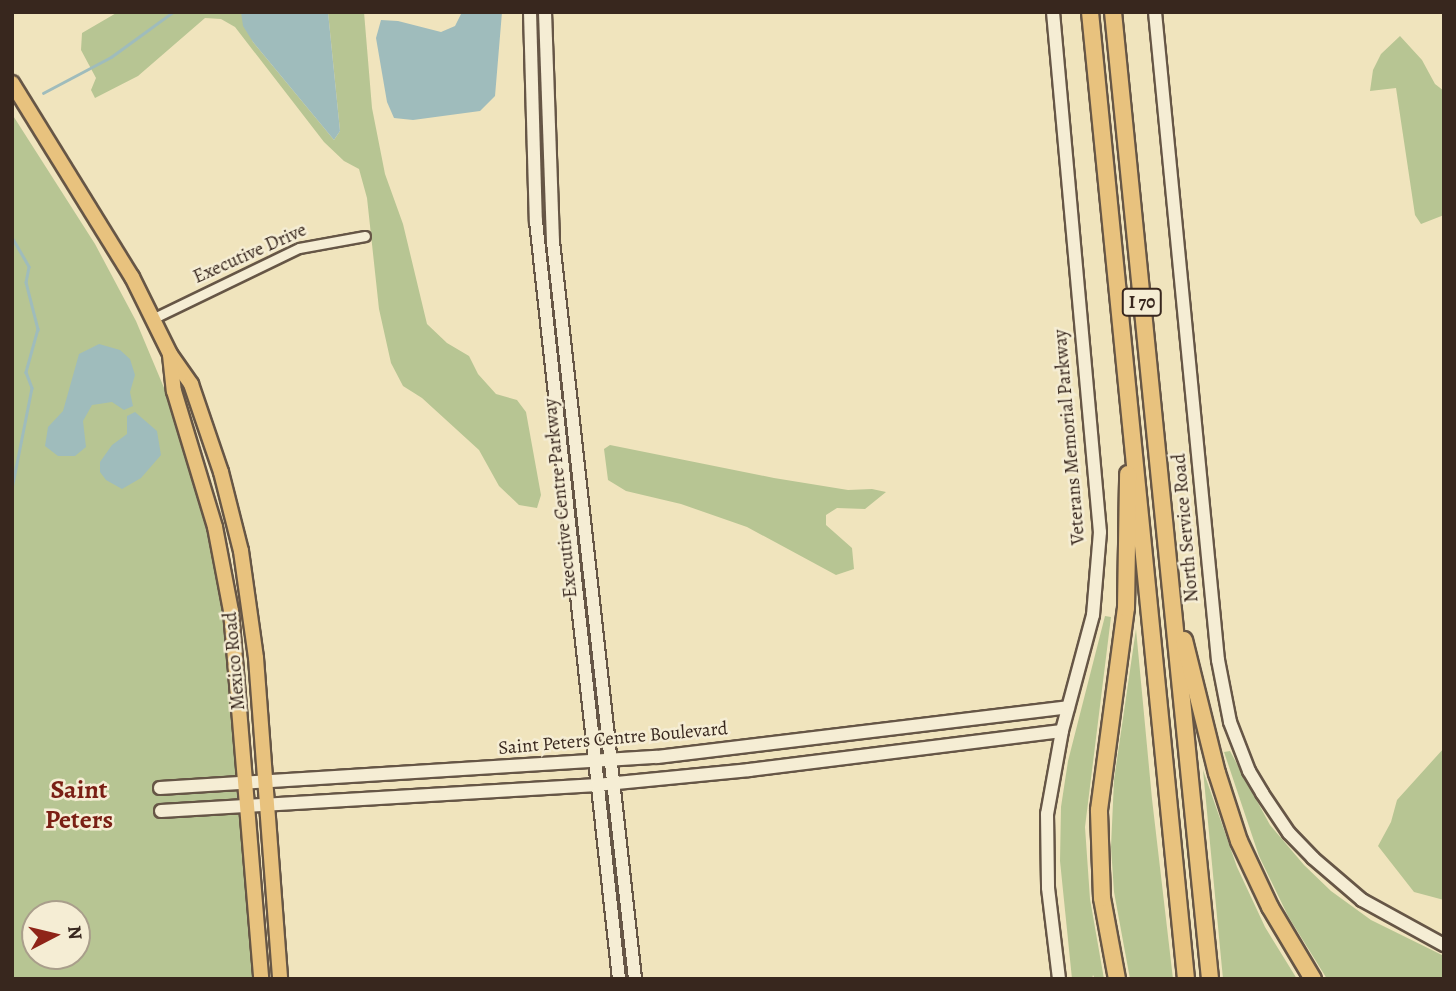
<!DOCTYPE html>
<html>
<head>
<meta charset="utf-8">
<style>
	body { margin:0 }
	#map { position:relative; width:1456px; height:991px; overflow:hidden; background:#f0e4bd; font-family:Alegreya,serif }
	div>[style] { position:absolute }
	.green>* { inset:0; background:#b7c593 }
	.water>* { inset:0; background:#9fbcbc }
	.stream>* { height:2.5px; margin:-1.25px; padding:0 1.25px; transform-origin:1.25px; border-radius:1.25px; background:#9fbcbc }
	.roads { filter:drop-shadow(2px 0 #665646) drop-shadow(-2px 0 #665646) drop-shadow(0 2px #665646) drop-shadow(0 -2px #665646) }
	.street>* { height:9px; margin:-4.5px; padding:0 4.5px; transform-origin:4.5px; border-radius:4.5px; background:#f5edd4 }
	.secondary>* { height:12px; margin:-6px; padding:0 6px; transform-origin:6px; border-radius:6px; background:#f5edd4 }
	.primary>* { height:14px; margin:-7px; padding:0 7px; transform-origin:7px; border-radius:7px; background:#e8c27e }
	.highway>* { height:16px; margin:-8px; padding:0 8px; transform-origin:8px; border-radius:8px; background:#e8c27e }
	span { translate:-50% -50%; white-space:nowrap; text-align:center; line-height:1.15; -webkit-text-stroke:5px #f5edd4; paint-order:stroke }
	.shield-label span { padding:2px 5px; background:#f5edd4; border:2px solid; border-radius:5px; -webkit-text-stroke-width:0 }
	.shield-label { font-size:18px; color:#38271e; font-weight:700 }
	.street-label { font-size:19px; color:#38271e }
	.district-label { font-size:26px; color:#7a1f14; font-weight:700 }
	.frame { position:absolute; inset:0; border:14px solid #38271e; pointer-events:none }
	.north { position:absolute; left:21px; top:900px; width:70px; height:70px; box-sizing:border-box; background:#f5edd4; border:2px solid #a99e8b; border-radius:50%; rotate:83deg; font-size:19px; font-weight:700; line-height:28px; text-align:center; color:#38271e }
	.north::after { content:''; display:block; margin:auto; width:24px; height:32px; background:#8f2418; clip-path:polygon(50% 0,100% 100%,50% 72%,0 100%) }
</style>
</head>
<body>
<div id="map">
	<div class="green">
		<i style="clip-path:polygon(118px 12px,241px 12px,253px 42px,334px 140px,340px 131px,328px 12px,364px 12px,372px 108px,385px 174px,403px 224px,427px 324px,447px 343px,469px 356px,478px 374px,496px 394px,517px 400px,526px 412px,541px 495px,537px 508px,519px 505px,499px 486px,479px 450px,422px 398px,403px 386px,391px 363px,379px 309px,367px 198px,359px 169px,344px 161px,324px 142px,235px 27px,221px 19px,205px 18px,138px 76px,95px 98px,91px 90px,96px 78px,81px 50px,82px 33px)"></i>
		<i style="clip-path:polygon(1400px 36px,1422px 60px,1435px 84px,1444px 91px,1444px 215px,1421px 224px,1415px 215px,1396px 88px,1370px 91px,1373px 70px,1381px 54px)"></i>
		<i style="clip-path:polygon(evenodd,12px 114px,95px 244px,136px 321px,175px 414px,207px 520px,226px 614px,253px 979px,12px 979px,12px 114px,35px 914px,77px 914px,77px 956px,35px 956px,35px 914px)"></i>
		<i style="clip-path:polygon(610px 445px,774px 478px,848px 490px,872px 489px,886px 492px,865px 509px,837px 508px,826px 515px,826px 525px,852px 548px,854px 569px,836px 575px,747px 527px,681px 504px,626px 491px,608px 480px,604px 449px)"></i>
		<i style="clip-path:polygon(1105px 616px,1111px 617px,1085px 827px,1090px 899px,1104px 979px,1095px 979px,1093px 975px,1092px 979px,1072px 979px,1060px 861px,1061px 807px,1068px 761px)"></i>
		<i style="clip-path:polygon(1136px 629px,1152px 799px,1173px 979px,1130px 979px,1114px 892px,1111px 847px,1114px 780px)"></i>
		<i style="clip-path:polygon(1444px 748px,1444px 900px,1414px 892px,1378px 846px,1391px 822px,1397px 800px)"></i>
		<i style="clip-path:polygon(1230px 751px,1270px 825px,1304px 865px,1331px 891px,1371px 920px,1444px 956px,1444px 979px,1327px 979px,1288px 916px,1259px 856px,1224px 752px)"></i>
		<i style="clip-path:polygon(1203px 770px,1237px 867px,1265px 927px,1297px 979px,1223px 979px)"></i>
	</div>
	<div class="water">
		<i style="clip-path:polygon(241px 12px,328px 12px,340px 131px,334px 140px,253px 42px,243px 26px)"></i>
		<i style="clip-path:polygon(462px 12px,502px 12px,495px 96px,480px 111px,413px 120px,394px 118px,387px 102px,376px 38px,381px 20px,398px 21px,441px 32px,455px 26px)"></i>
		<i style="clip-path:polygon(99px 344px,120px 350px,130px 359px,135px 375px,130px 392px,133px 406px,124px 410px,112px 402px,92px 405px,83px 421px,86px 447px,75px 456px,58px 456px,45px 446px,48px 427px,63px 411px,79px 354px)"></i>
		<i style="clip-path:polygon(135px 412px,157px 431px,161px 455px,141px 478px,122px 489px,106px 480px,100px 472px,100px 462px,112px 445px,127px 434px,127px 416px)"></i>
	</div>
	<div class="stream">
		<i style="left:43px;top:93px;width:77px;rotate:-27.9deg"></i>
		<i style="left:111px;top:57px;width:77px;rotate:-36deg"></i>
		<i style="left:12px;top:237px;width:34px;rotate:60deg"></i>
		<i style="left:29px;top:267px;width:15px;rotate:101deg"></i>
		<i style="left:26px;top:282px;width:49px;rotate:75.7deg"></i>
		<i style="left:38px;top:329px;width:45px;rotate:105.6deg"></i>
		<i style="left:26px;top:372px;width:17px;rotate:69deg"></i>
		<i style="left:32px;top:388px;width:103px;rotate:101.2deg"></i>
	</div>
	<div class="roads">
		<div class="street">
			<i style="left:152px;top:319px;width:163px;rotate:-25.8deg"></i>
			<i style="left:299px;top:248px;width:67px;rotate:-10.3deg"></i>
		</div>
		<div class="secondary">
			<i style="left:530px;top:12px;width:209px;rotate:88.4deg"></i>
			<i style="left:536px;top:221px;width:763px;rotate:83.75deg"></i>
			<i style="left:545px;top:12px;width:230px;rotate:88deg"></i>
			<i style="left:553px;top:242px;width:742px;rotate:83.65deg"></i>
			<i style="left:1053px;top:12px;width:522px;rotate:84.84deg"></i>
			<i style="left:1100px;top:532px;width:83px;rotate:94.8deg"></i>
			<i style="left:1093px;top:615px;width:120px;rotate:105deg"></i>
			<i style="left:1062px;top:731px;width:84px;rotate:100.2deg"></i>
			<i style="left:1047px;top:814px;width:74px;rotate:89.2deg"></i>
			<i style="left:1048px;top:888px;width:92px;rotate:83.1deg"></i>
			<i style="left:1155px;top:12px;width:651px;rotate:84.45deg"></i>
			<i style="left:1218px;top:660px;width:63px;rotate:79deg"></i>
			<i style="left:1230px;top:722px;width:53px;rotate:68.8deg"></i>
			<i style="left:1249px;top:771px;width:26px;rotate:59deg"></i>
			<i style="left:1262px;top:793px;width:48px;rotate:56deg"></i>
			<i style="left:1289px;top:833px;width:35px;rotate:46deg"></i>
			<i style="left:1313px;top:858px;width:65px;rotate:40.6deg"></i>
			<i style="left:1362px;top:900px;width:94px;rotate:28.8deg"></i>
			<i style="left:160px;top:788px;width:498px;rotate:-3.6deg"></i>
			<i style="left:657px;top:757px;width:414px;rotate:-6.9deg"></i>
			<i style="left:161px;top:811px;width:437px;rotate:-3.4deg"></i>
			<i style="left:597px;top:785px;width:153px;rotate:-5.6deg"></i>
			<i style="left:749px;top:770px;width:315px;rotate:-7.1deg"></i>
		</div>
		<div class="primary">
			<i style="left:12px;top:83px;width:228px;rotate:58.3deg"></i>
			<i style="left:132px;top:277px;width:86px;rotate:63.7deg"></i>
			<i style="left:170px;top:354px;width:37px;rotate:55deg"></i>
			<i style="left:191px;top:384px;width:93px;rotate:71.2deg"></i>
			<i style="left:221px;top:472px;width:81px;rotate:75.8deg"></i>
			<i style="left:241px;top:551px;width:108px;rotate:82deg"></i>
			<i style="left:256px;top:658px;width:322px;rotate:85.7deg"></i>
			<i style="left:170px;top:355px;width:36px;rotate:84deg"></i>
			<i style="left:174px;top:391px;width:142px;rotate:73.2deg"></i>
			<i style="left:215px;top:527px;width:86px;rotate:79.2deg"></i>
			<i style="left:231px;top:611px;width:369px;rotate:85.3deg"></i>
		</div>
		<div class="highway">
			<i style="left:1090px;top:12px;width:972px;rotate:84.33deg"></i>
			<i style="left:1113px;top:12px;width:972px;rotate:84.27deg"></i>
			<i style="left:1184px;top:640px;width:137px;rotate:76.1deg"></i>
			<i style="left:1217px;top:773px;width:71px;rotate:72.1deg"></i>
			<i style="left:1239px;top:841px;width:73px;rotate:64.8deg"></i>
			<i style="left:1270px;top:907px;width:84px;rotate:59.2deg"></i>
			<i style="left:1117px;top:979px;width:82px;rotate:-100.5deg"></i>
			<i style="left:1102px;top:898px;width:88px;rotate:-92deg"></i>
			<i style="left:1099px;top:810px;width:204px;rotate:-82.4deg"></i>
			<i style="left:1126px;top:608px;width:134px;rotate:-89.1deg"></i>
		</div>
	</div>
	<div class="shield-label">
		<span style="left:1142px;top:302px">I 70</span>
	</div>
	<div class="street-label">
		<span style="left:250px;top:254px;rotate:-24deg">Executive Drive</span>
		<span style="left:1070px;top:437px;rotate:-95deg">Veterans Memorial Parkway</span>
		<span style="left:561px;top:498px;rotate:-96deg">Executive Centre Parkway</span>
		<span style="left:1186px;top:528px;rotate:-95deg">North Service Road</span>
		<span style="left:235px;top:661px;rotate:-95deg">Mexico Road</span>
		<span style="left:613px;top:739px;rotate:-5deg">Saint Peters Centre Boulevard</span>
	</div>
	<div class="district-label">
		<span style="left:79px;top:805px">Saint<br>Peters</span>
	</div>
	<div class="frame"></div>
	<div class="north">N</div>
</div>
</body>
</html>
